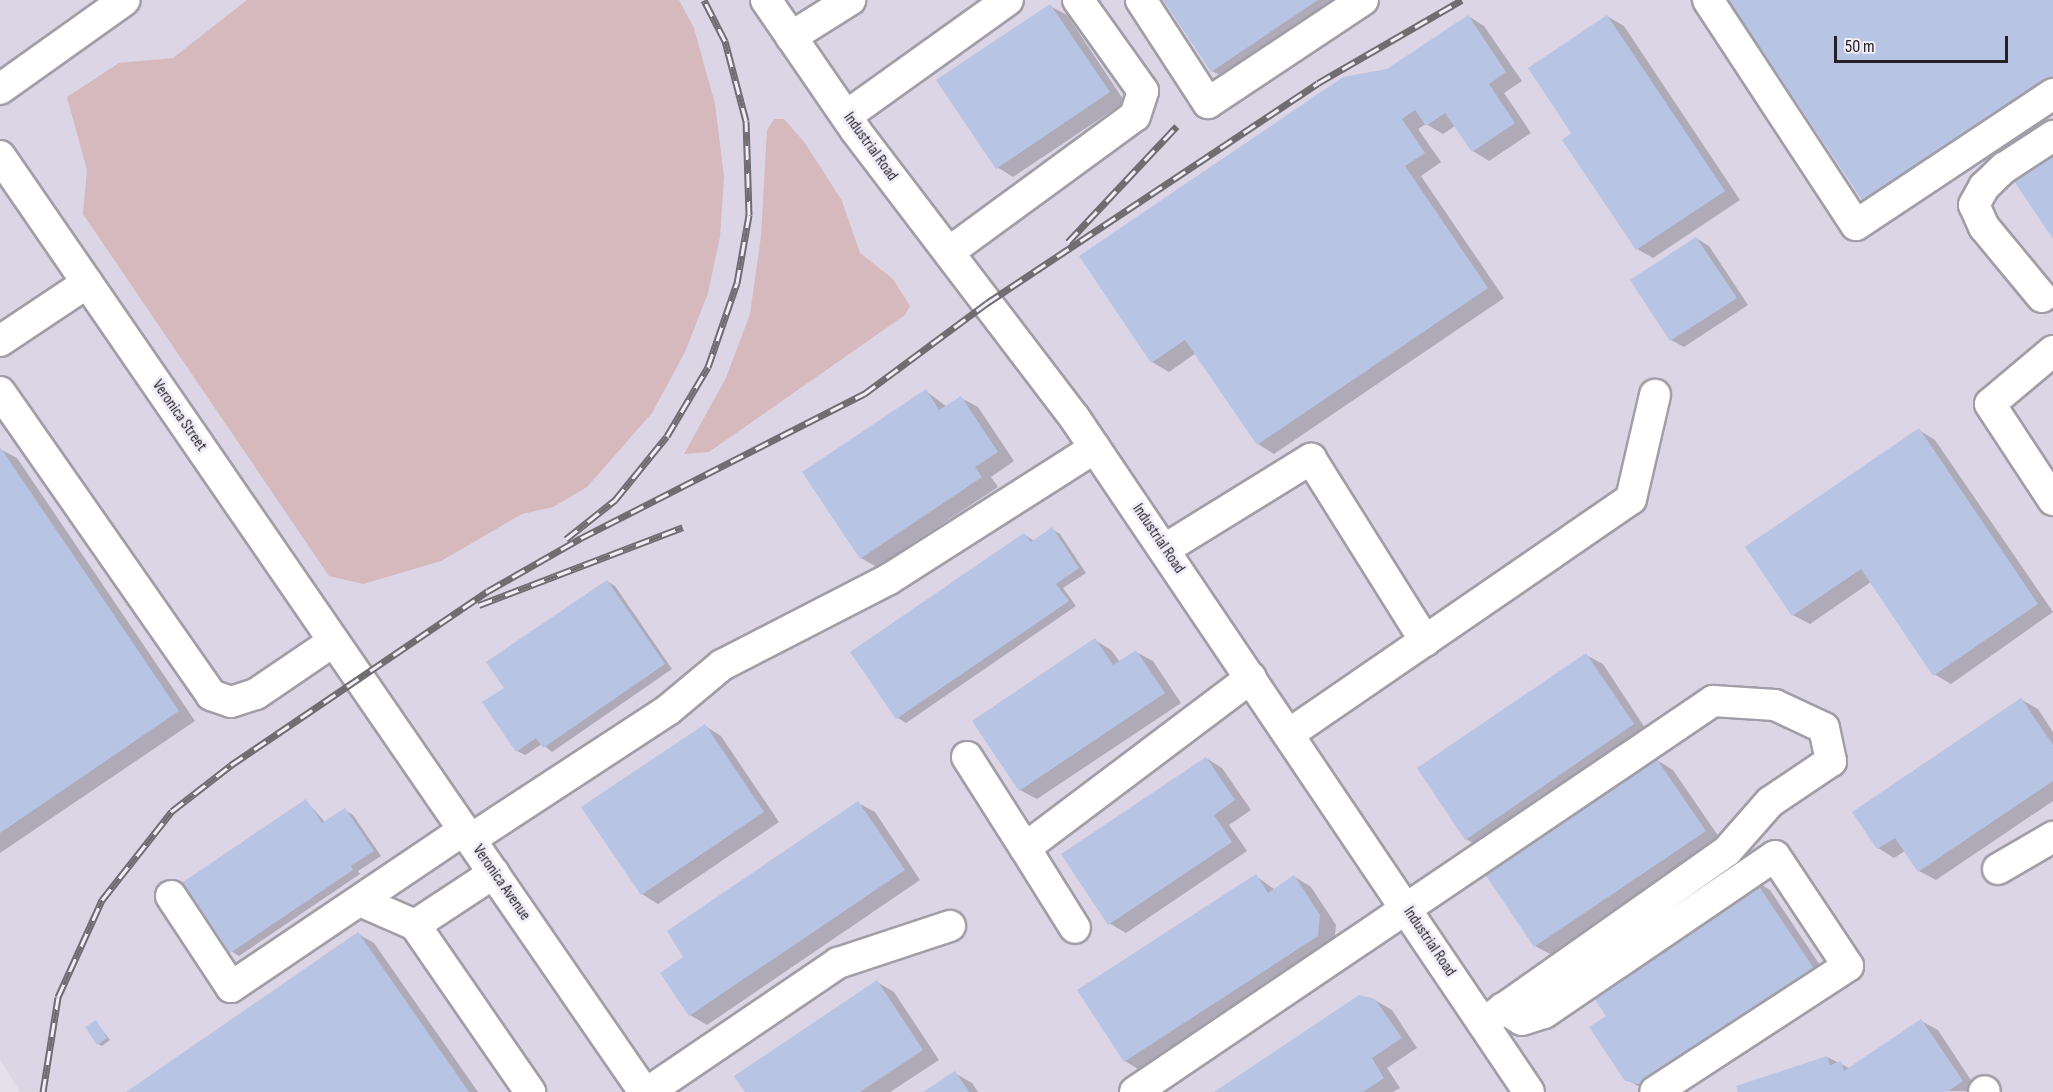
<!DOCTYPE html>
<html>
<head>
<meta charset="utf-8">
<style>
	body { margin:0 }
	#map { position:relative; width:2053px; height:1092px; overflow:hidden; background:#e4e1eb; font-family:"Sofia Sans Condensed",sans-serif }
	div>[style] { position:absolute }
	.built>* { inset:0; background:#dbd5e6 }
	.green>* { inset:0; background:#d5b9bc }
	.shadow>* { inset:0; background:#0003 }
	.building>* { inset:0; background:#b7c4e4 }
	.roads { filter:drop-shadow(2px 0 #a19ea7) drop-shadow(-2px 0 #a19ea7) drop-shadow(0 2px #a19ea7) drop-shadow(0 -2px #a19ea7) }
	.minor>* { height:30px; margin:-15px; padding:0 15px; transform-origin:15px; border-radius:15px; background:#fff }
	.rail>* { height:7px; margin-top:-3.5px; transform-origin:0; background:repeating-linear-gradient(90deg,#f2eef9 0 14px,#6f6c72 0 28px); box-sizing:border-box; border-block:2px solid #6f6c72 }
	span { translate:-50% -50%; white-space:nowrap; text-align:center; line-height:1.15; -webkit-text-stroke:6px #f2eef9; paint-order:stroke }
	.street-label { font-size:16px; color:#232125 }
	.scale { position:absolute; left:1834px; top:36px; width:174px; height:27px; box-sizing:border-box; border:3px solid #232125; border-top:0; padding-left:8px; font-size:18px; line-height:21px; white-space:nowrap; color:#232125; -webkit-text-stroke:4px #f2eef9; paint-order:stroke }
</style>
</head>
<body>
<div id="map">
	<div class="built">
		<i style="clip-path:polygon(0 0,2053px 0,2053px 1092px,20px 1092px,0 1060px)"></i>
	</div>
	<div class="green">
		<i style="clip-path:polygon(247px 0,679px 0,694px 28px,715px 104px,724px 177px,720px 237px,708px 293px,685px 352px,652px 413px,587px 487px,553px 507px,522px 514px,441px 561px,363px 584px,329px 576px,83px 214px,87px 170px,67px 97px,119px 63px,173px 58px)"></i>
		<i style="clip-path:polygon(774px 119px,784px 119px,805px 143px,842px 201px,860px 253px,893px 279px,910px 306px,905px 315px,709px 452px,684px 454px,726px 378px,750px 314px,761px 236px,767px 130px)"></i>
	</div>
	<div class="shadow">
		<i style="clip-path:polygon(1165px 0,1349px 0,1229px 80px,1212px 71px)"></i>
		<i style="clip-path:polygon(1050px 6px,1067px 15px,1125px 102px,1013px 177px,997px 167px)"></i>
		<i style="clip-path:polygon(1468px 16px,1484px 26px,1522px 81px,1504px 93px,1531px 133px,1489px 161px,1473px 151px,1455px 126px,1443px 134px,1426px 124px,1418px 129px,1441px 162px,1421px 176px,1504px 298px,1274px 454px,1258px 444px,1196px 353px,1169px 372px,1152px 362px,1081px 257px,1387px 71px)"></i>
		<i style="clip-path:polygon(1607px 16px,1624px 26px,1740px 200px,1653px 258px,1637px 249px,1573px 134px)"></i>
		<i style="clip-path:polygon(1696px 238px,1709px 246px,1748px 305px,1684px 347px,1671px 340px,1632px 281px)"></i>
		<i style="clip-path:polygon(926px 391px,947px 407px,961px 398px,978px 407px,1014px 461px,991px 477px,998px 487px,877px 567px,861px 558px)"></i>
		<i style="clip-path:polygon(1919px 430px,1935px 440px,2053px 612px,1951px 684px,1934px 674px,1871px 582px,1810px 624px,1793px 615px)"></i>
		<i style="clip-path:polygon(0 449px,17px 458px,195px 721px,0 853px)"></i>
		<i style="clip-path:polygon(1052px 529px,1060px 534px,1086px 573px,1063px 588px,1076px 606px,906px 723px,898px 718px,852px 652px,1024px 534px,1034px 541px)"></i>
		<i style="clip-path:polygon(607px 581px,615px 586px,672px 669px,552px 752px,542px 744px,525px 755px,517px 751px,506px 688px)"></i>
		<i style="clip-path:polygon(1095px 640px,1111px 650px,1120px 662px,1136px 652px,1153px 661px,1181px 703px,1037px 799px,1020px 790px)"></i>
		<i style="clip-path:polygon(1586px 655px,1603px 664px,1649px 734px,1483px 849px,1466px 839px,1419px 769px)"></i>
		<i style="clip-path:polygon(2022px 700px,2038px 709px,2053px 732px,2053px 801px,1936px 880px,1919px 871px,1905px 851px,1894px 858px,1878px 848px)"></i>
		<i style="clip-path:polygon(705px 726px,721px 736px,779px 822px,658px 904px,642px 894px)"></i>
		<i style="clip-path:polygon(1206px 758px,1222px 768px,1251px 810px,1229px 825px,1247px 851px,1126px 933px,1109px 923px)"></i>
		<i style="clip-path:polygon(1657px 760px,1673px 770px,1721px 840px,1552px 955px,1535px 946px)"></i>
		<i style="clip-path:polygon(306px 801px,326px 823px,345px 810px,353px 815px,381px 856px,358px 871px,360px 874px,239px 956px,231px 951px)"></i>
		<i style="clip-path:polygon(858px 803px,875px 812px,920px 880px,707px 1025px,690px 1015px,662px 973px,686px 957px)"></i>
		<i style="clip-path:polygon(1256px 876px,1275px 890px,1295px 877px,1311px 887px,1336px 925px,1334px 945px,1141px 1071px,1125px 1061px)"></i>
		<i style="clip-path:polygon(1754px 880px,1770px 890px,1830px 980px,1643px 1089px,1626px 1079px,1608px 1016px)"></i>
		<i style="clip-path:polygon(358px 934px,374px 943px,478px 1092px,129px 1092px)"></i>
		<i style="clip-path:polygon(877px 982px,894px 992px,939px 1060px,890px 1092px,746px 1092px)"></i>
		<i style="clip-path:polygon(1375px 1000px,1392px 1010px,1417px 1048px,1387px 1068px,1400px 1088px,1393px 1092px,1217px 1092px)"></i>
		<i style="clip-path:polygon(1921px 1021px,1938px 1030px,1978px 1091px,1740px 1092px,1827px 1057px,1851px 1069px)"></i>
		<i style="clip-path:polygon(96px 1022px,110px 1040px,102px 1046px,98px 1044px)"></i>
		<i style="clip-path:polygon(955px 1073px,972px 1083px,978px 1092px,926px 1092px)"></i>
	</div>
	<div class="building">
		<i style="clip-path:polygon(1163px 0,1318px 0,1211px 72px)"></i>
		<i style="clip-path:polygon(1728px 0,2053px 0,2053px 81px,1867px 207px)"></i>
		<i style="clip-path:polygon(1050px 4px,1110px 92px,996px 169px,936px 80px)"></i>
		<i style="clip-path:polygon(1468px 15px,1506px 72px,1489px 84px,1515px 123px,1472px 152px,1445px 113px,1426px 126px,1415px 110px,1402px 119px,1425px 153px,1405px 166px,1488px 288px,1257px 445px,1185px 340px,1151px 363px,1079px 256px,1343px 77px,1387px 69px)"></i>
		<i style="clip-path:polygon(1607px 15px,1725px 191px,1636px 250px,1562px 140px,1571px 133px,1528px 68px)"></i>
		<i style="clip-path:polygon(2053px 152px,2053px 239px,2012px 178px)"></i>
		<i style="clip-path:polygon(1696px 237px,1737px 298px,1670px 341px,1630px 280px)"></i>
		<i style="clip-path:polygon(926px 389px,939px 410px,961px 396px,998px 452px,975px 467px,982px 477px,860px 559px,802px 472px)"></i>
		<i style="clip-path:polygon(1919px 428px,2038px 604px,1933px 676px,1861px 569px,1792px 616px,1745px 547px)"></i>
		<i style="clip-path:polygon(0 447px,179px 711px,0 833px)"></i>
		<i style="clip-path:polygon(1052px 527px,1079px 568px,1056px 584px,1069px 601px,896px 719px,850px 652px,1024px 533px,1031px 542px)"></i>
		<i style="clip-path:polygon(607px 580px,665px 664px,543px 748px,536px 738px,516px 752px,482px 702px,504px 688px,486px 662px)"></i>
		<i style="clip-path:polygon(1095px 638px,1113px 665px,1136px 650px,1165px 693px,1019px 791px,972px 721px)"></i>
		<i style="clip-path:polygon(1586px 653px,1634px 724px,1465px 840px,1417px 768px)"></i>
		<i style="clip-path:polygon(2021px 698px,2053px 745px,2053px 781px,1918px 872px,1895px 838px,1877px 849px,1852px 812px)"></i>
		<i style="clip-path:polygon(705px 724px,764px 812px,641px 895px,581px 807px)"></i>
		<i style="clip-path:polygon(1206px 757px,1235px 800px,1214px 815px,1232px 842px,1108px 925px,1061px 854px)"></i>
		<i style="clip-path:polygon(1656px 758px,1706px 831px,1534px 947px,1485px 874px)"></i>
		<i style="clip-path:polygon(306px 799px,322px 823px,345px 808px,374px 851px,351px 866px,353px 870px,230px 953px,183px 882px)"></i>
		<i style="clip-path:polygon(858px 801px,905px 870px,689px 1016px,660px 973px,683px 957px,667px 931px)"></i>
		<i style="clip-path:polygon(1256px 874px,1268px 893px,1294px 875px,1320px 915px,1318px 936px,1124px 1062px,1077px 990px)"></i>
		<i style="clip-path:polygon(1754px 879px,1815px 970px,1643px 1085px,1625px 1081px,1589px 1027px,1606px 1016px,1589px 990px)"></i>
		<i style="clip-path:polygon(358px 932px,469px 1092px,126px 1092px)"></i>
		<i style="clip-path:polygon(877px 980px,923px 1050px,860px 1092px,745px 1092px,734px 1076px)"></i>
		<i style="clip-path:polygon(1359px 995px,1375px 999px,1402px 1038px,1372px 1058px,1384px 1078px,1363px 1092px,1214px 1092px)"></i>
		<i style="clip-path:polygon(1921px 1019px,1963px 1081px,1947px 1092px,1738px 1092px,1736px 1086px,1827px 1056px,1830px 1065px,1841px 1061px,1844px 1071px)"></i>
		<i style="clip-path:polygon(96px 1020px,107px 1038px,97px 1045px,85px 1027px)"></i>
		<i style="clip-path:polygon(955px 1071px,969px 1092px,923px 1092px)"></i>
	</div>
	<div class="roads">
		<div class="minor">
			<i style="left:766px;top:0;width:159px;rotate:55.5deg"></i>
			<i style="left:856px;top:131px;width:360px;rotate:52.7deg"></i>
			<i style="left:1074px;top:417px;width:814px;rotate:56.02deg"></i>
			<i style="left:1141px;top:0;width:123px;rotate:57deg"></i>
			<i style="left:1208px;top:103px;width:186px;rotate:-33.6deg"></i>
			<i style="left:1708px;top:0;width:269px;rotate:56.7deg"></i>
			<i style="left:1856px;top:225px;width:237px;rotate:-33.6deg"></i>
			<i style="left:791px;top:37px;width:70px;rotate:-32.1deg"></i>
			<i style="left:0;top:89px;width:153px;rotate:-35.5deg"></i>
			<i style="left:846px;top:116px;width:199px;rotate:-35.6deg"></i>
			<i style="left:0;top:156px;width:1136px;rotate:55.47deg"></i>
			<i style="left:949px;top:252px;width:230px;rotate:-36.2deg"></i>
			<i style="left:1135px;top:116px;width:26px;rotate:-72deg"></i>
			<i style="left:1143px;top:91px;width:112px;rotate:-125.5deg"></i>
			<i style="left:2042px;top:297px;width:91px;rotate:-129.6deg"></i>
			<i style="left:1984px;top:227px;width:24px;rotate:-114deg"></i>
			<i style="left:1974px;top:205px;width:21px;rotate:-61deg"></i>
			<i style="left:1984px;top:187px;width:28px;rotate:-44deg"></i>
			<i style="left:2004px;top:168px;width:59px;rotate:-33.1deg"></i>
			<i style="left:0;top:341px;width:105px;rotate:-33.7deg"></i>
			<i style="left:2053px;top:351px;width:82px;rotate:139.9deg"></i>
			<i style="left:1990px;top:404px;width:115px;rotate:56.7deg"></i>
			<i style="left:0;top:392px;width:369px;rotate:55.1deg"></i>
			<i style="left:211px;top:695px;width:21px;rotate:19deg"></i>
			<i style="left:231px;top:702px;width:26px;rotate:-18deg"></i>
			<i style="left:256px;top:694px;width:94px;rotate:-34.2deg"></i>
			<i style="left:1165px;top:549px;width:172px;rotate:-31.7deg"></i>
			<i style="left:1311px;top:459px;width:215px;rotate:57.9deg"></i>
			<i style="left:1289px;top:734px;width:415px;rotate:-34.5deg"></i>
			<i style="left:1631px;top:499px;width:107px;rotate:-77deg"></i>
			<i style="left:967px;top:757px;width:108px;rotate:57.5deg"></i>
			<i style="left:1025px;top:848px;width:283px;rotate:-37deg"></i>
			<i style="left:471px;top:839px;width:235px;rotate:-33.2deg"></i>
			<i style="left:668px;top:710px;width:70px;rotate:-39.8deg"></i>
			<i style="left:722px;top:665px;width:188px;rotate:-27.2deg"></i>
			<i style="left:889px;top:579px;width:244px;rotate:-32.5deg"></i>
			<i style="left:1025px;top:848px;width:94px;rotate:58deg"></i>
			<i style="left:1998px;top:869px;width:64px;rotate:-30.2deg"></i>
			<i style="left:494px;top:873px;width:95px;rotate:146.6deg"></i>
			<i style="left:415px;top:925px;width:203px;rotate:55.4deg"></i>
			<i style="left:171px;top:896px;width:109px;rotate:56.6deg"></i>
			<i style="left:231px;top:987px;width:281px;rotate:-34deg"></i>
			<i style="left:360px;top:901px;width:60px;rotate:23.6deg"></i>
			<i style="left:1503px;top:1008px;width:22px;rotate:32deg"></i>
			<i style="left:1522px;top:1020px;width:23px;rotate:-18deg"></i>
			<i style="left:1544px;top:1013px;width:279px;rotate:-34.2deg"></i>
			<i style="left:1775px;top:856px;width:132px;rotate:56.4deg"></i>
			<i style="left:1848px;top:966px;width:230px;rotate:146.9deg"></i>
			<i style="left:648px;top:1092px;width:230px;rotate:-34.2deg"></i>
			<i style="left:838px;top:963px;width:118px;rotate:-18.3deg"></i>
			<i style="left:1135px;top:1092px;width:698px;rotate:-34.08deg"></i>
			<i style="left:1713px;top:701px;width:62px;rotate:3.7deg"></i>
			<i style="left:1775px;top:705px;width:54px;rotate:25.1deg"></i>
			<i style="left:1824px;top:728px;width:34px;rotate:78deg"></i>
			<i style="left:1831px;top:761px;width:73px;rotate:146.1deg"></i>
			<i style="left:1770px;top:802px;width:65px;rotate:131.3deg"></i>
			<i style="left:1727px;top:851px;width:299px;rotate:144.8deg"></i>
			<i style="left:1984px;top:1092px;width:1px;rotate:-45deg"></i>
		</div>
	</div>
	<div class="rail">
		<i style="left:1068px;top:242px;width:159px;rotate:-46.8deg"></i>
		<i style="left:566px;top:539px;width:63px;rotate:-38.5deg"></i>
		<i style="left:615px;top:500px;width:82px;rotate:-50.9deg"></i>
		<i style="left:667px;top:436px;width:80px;rotate:-59.3deg"></i>
		<i style="left:708px;top:367px;width:89px;rotate:-71deg"></i>
		<i style="left:737px;top:283px;width:69px;rotate:-80deg"></i>
		<i style="left:749px;top:215px;width:94px;rotate:-91.8deg"></i>
		<i style="left:746px;top:121px;width:83px;rotate:-104.7deg"></i>
		<i style="left:725px;top:41px;width:46px;rotate:-117.1deg"></i>
		<i style="left:479px;top:605px;width:218px;rotate:-20.9deg"></i>
		<i style="left:43px;top:1092px;width:96px;rotate:-81deg"></i>
		<i style="left:58px;top:997px;width:107px;rotate:-65.6deg"></i>
		<i style="left:102px;top:900px;width:113px;rotate:-51.8deg"></i>
		<i style="left:172px;top:811px;width:75px;rotate:-37.9deg"></i>
		<i style="left:231px;top:765px;width:310px;rotate:-34.1deg"></i>
		<i style="left:488px;top:591px;width:107px;rotate:-29.7deg"></i>
		<i style="left:581px;top:538px;width:318px;rotate:-27deg"></i>
		<i style="left:864px;top:394px;width:153px;rotate:-36.5deg"></i>
		<i style="left:987px;top:303px;width:397px;rotate:-33.6deg"></i>
		<i style="left:1318px;top:83px;width:166px;rotate:-30deg"></i>
	</div>
	<div class="street-label">
		<span style="left:870px;top:147px;rotate:54deg">Industrial Road</span>
		<span style="left:179px;top:416px;rotate:55deg">Veronica Street</span>
		<span style="left:1158px;top:539px;rotate:56deg">Industrial Road</span>
		<span style="left:501px;top:883px;rotate:55deg">Veronica Avenue</span>
		<span style="left:1429px;top:942px;rotate:56deg">Industrial Road</span>
	</div>
	<div class="scale">50 m</div>
</div>
</body>
</html>
